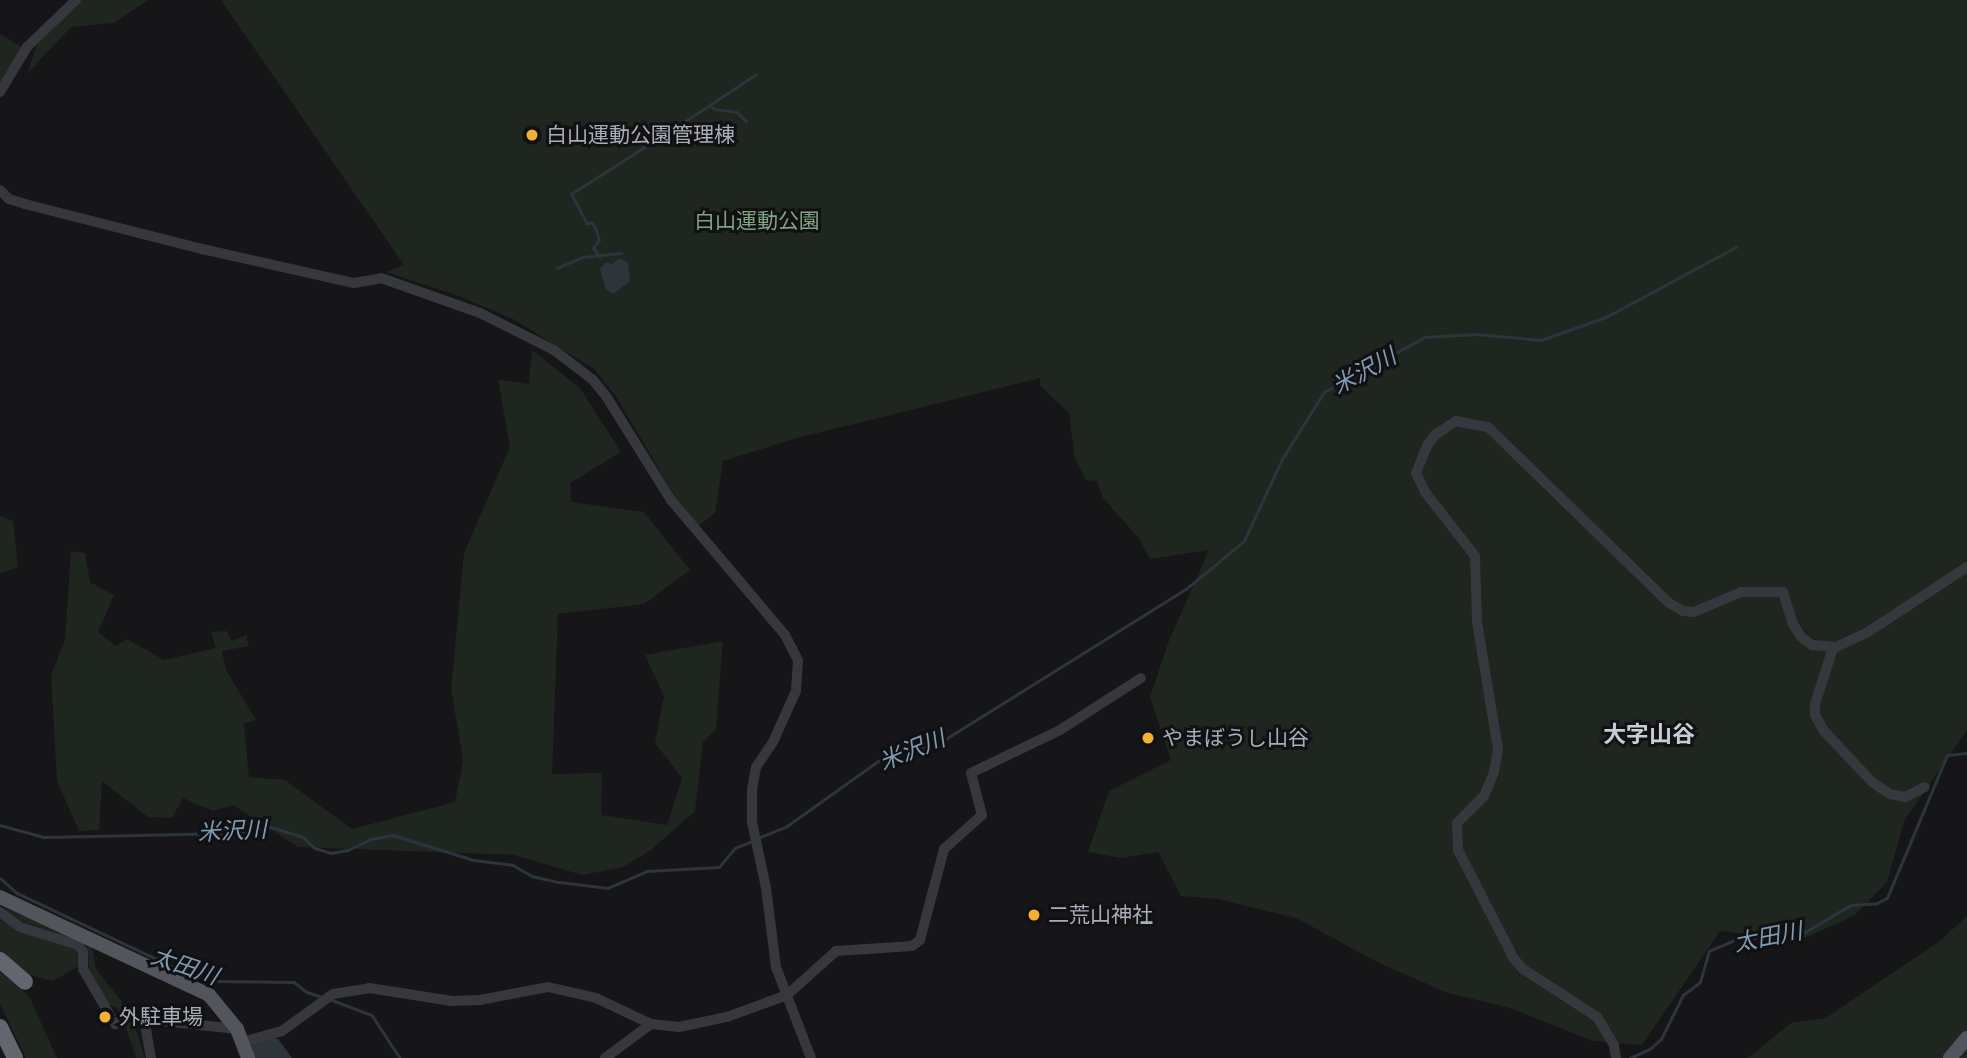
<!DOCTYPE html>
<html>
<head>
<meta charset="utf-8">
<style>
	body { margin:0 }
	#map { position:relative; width:1967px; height:1058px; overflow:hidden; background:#161618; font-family:Cabin,"Noto Sans JP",sans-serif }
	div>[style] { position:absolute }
	.green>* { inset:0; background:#1e261f }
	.water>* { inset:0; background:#2c353c }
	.stream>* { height:2.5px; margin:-1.25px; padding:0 1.25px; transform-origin:1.25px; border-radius:1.25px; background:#2c353c }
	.minor>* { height:10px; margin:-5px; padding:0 5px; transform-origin:5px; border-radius:5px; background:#37383d }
	.major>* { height:14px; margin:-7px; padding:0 7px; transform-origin:7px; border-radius:7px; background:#53555c }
	.highway>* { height:16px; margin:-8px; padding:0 8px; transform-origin:8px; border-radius:8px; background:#63666e }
	.dots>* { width:19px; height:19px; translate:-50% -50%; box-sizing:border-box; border:4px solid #111113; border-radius:50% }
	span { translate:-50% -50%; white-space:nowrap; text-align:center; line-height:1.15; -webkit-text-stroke:6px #111113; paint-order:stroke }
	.poi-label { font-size:21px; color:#a8adb8 }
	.left { translate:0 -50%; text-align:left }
	.park-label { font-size:21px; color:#7fa381 }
	.water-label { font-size:23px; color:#7f9bb3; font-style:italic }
	.neighbourhood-label { font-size:23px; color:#c9ccd4; font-weight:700 }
</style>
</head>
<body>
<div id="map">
	<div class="green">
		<i style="clip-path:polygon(82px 0,148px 0,114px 23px,71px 27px,27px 74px,42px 30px)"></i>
		<i style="clip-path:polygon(221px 0,1967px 0,1967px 730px,1904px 821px,1887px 882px,1855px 915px,1801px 940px,1720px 931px,1642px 1045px,1593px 1041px,1510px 1008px,1448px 993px,1381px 964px,1296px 918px,1218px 899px,1181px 896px,1158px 852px,1121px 858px,1088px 852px,1109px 791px,1171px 760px,1150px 697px,1168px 643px,1209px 550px,1150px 559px,1138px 537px,1103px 498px,1097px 481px,1086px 480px,1075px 459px,1069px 413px,1040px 386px,1040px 378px,797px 438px,723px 461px,715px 513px,698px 526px,676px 498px,617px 398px,594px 369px,513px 319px,459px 296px,386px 272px,404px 265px)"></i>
		<i style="clip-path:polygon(0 34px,23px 48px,0 95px)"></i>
		<i style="clip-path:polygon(532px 350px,580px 388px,621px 452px,570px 483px,571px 502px,644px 512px,690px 570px,644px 604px,558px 614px,552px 774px,602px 773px,601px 815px,667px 825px,682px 778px,655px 743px,664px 696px,645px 655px,723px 641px,716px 729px,703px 742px,695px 811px,651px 850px,623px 867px,582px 875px,514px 855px,298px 847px,233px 805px,213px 811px,183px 798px,172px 818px,148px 817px,102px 781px,99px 830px,79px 831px,57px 781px,51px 675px,65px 640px,71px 551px,85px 553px,90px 582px,114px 595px,98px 632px,116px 646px,127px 639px,164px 660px,216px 648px,211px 632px,227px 631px,232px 641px,246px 635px,249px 646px,222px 651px,226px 670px,256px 720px,244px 724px,249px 777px,285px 780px,352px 829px,455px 802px,463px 761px,451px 689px,464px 553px,510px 447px,498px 380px,529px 384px)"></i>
		<i style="clip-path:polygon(0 516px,13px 521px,18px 567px,0 574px)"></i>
		<i style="clip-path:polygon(4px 908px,91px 943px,96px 969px,131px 1013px,145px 1058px,136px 1058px,124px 1022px,116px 1007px,107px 1004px,89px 972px,88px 949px,82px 941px,20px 921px)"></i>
		<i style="clip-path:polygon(1967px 916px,1967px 1058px,1748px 1058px,1791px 1023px,1826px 1018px,1941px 940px)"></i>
		<i style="clip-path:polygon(0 918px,76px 950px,79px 963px,76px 968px,53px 981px,26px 974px,0 952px)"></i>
		<i style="clip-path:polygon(0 968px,30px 998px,57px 1058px,26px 1058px,0 1004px)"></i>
	</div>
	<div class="water">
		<i style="clip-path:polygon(620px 258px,628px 263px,630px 281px,613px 294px,606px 290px,600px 269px,606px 262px,612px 264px)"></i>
		<i style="clip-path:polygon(274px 1038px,278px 1039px,292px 1058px,254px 1058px,251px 1044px)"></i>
	</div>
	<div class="stream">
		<i style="left:711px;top:104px;width:53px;rotate:-33.4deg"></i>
		<i style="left:600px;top:258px;width:12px;rotate:-125deg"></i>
		<i style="left:593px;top:248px;width:10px;rotate:-53deg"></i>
		<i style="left:599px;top:240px;width:10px;rotate:-107deg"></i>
		<i style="left:596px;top:230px;width:8px;rotate:-120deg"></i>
		<i style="left:592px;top:223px;width:5px;rotate:169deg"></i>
		<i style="left:587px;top:224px;width:34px;rotate:-118deg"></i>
		<i style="left:571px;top:194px;width:165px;rotate:-32.6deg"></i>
		<i style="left:710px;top:105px;width:6px;rotate:39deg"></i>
		<i style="left:715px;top:109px;width:22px;rotate:8deg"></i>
		<i style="left:737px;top:112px;width:13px;rotate:45deg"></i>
		<i style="left:557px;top:268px;width:28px;rotate:-23deg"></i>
		<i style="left:583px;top:257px;width:38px;rotate:-6deg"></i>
		<i style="left:0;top:825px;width:46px;rotate:15.3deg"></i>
		<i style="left:44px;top:837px;width:187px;rotate:-1.2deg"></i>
		<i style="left:231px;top:833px;width:40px;rotate:-8.5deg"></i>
		<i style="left:271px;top:827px;width:34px;rotate:17deg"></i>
		<i style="left:303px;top:837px;width:16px;rotate:43deg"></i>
		<i style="left:315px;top:848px;width:17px;rotate:17deg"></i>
		<i style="left:331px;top:853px;width:17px;rotate:-10deg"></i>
		<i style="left:348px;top:850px;width:25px;rotate:-26deg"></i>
		<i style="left:371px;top:839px;width:22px;rotate:-10deg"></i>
		<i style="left:393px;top:835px;width:85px;rotate:17.2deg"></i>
		<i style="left:474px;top:860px;width:39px;rotate:7deg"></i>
		<i style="left:513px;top:865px;width:22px;rotate:30deg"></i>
		<i style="left:532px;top:876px;width:28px;rotate:13deg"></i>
		<i style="left:559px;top:882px;width:49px;rotate:7deg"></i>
		<i style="left:608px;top:888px;width:43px;rotate:-23.6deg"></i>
		<i style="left:647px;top:871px;width:72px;rotate:-3.2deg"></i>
		<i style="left:719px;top:867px;width:25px;rotate:-50deg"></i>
		<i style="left:735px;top:848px;width:18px;rotate:-22deg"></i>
		<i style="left:758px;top:838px;width:31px;rotate:-22deg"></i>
		<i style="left:787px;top:826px;width:112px;rotate:-35.5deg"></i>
		<i style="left:878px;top:761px;width:69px;rotate:-17.7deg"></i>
		<i style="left:944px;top:740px;width:285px;rotate:-32deg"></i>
		<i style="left:1186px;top:589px;width:75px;rotate:-39.6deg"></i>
		<i style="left:1244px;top:541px;width:90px;rotate:-65.1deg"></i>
		<i style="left:1282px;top:459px;width:79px;rotate:-57.9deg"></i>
		<i style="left:1324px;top:392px;width:115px;rotate:-28.6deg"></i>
		<i style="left:1425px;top:337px;width:52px;rotate:-3.3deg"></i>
		<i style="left:1477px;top:334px;width:64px;rotate:5.4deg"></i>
		<i style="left:1541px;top:340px;width:69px;rotate:-19.5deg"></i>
		<i style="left:1606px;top:317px;width:148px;rotate:-28.3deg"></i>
		<i style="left:0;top:878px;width:23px;rotate:41deg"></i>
		<i style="left:17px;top:893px;width:176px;rotate:25.3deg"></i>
		<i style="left:176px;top:968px;width:41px;rotate:18.4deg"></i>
		<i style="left:215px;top:981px;width:79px;rotate:0.7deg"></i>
		<i style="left:294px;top:982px;width:16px;rotate:38deg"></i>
		<i style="left:307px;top:992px;width:16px;rotate:18deg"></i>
		<i style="left:332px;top:1000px;width:43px;rotate:20.6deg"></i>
		<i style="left:372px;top:1015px;width:51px;rotate:56.9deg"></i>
		<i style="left:1630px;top:1058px;width:23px;rotate:-25deg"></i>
		<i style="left:1651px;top:1048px;width:13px;rotate:-42deg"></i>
		<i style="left:1661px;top:1039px;width:49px;rotate:-63.4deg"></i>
		<i style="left:1683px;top:995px;width:21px;rotate:-37deg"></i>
		<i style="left:1700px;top:982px;width:32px;rotate:-74deg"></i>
		<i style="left:1709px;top:951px;width:28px;rotate:-23deg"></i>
		<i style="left:1735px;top:940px;width:70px;rotate:-6.5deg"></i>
		<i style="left:1805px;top:932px;width:53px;rotate:-30.4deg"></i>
		<i style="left:1851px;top:905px;width:26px;rotate:-4deg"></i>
		<i style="left:1877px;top:903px;width:11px;rotate:-27deg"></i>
		<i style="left:1887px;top:898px;width:155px;rotate:-67.2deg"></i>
		<i style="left:1947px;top:755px;width:20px;rotate:-6deg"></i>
	</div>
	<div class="minor">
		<i style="left:0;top:92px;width:52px;rotate:-59deg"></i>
		<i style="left:27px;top:47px;width:68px;rotate:-43.8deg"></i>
		<i style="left:0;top:190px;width:13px;rotate:45deg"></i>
		<i style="left:9px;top:199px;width:17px;rotate:17deg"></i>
		<i style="left:25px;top:204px;width:183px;rotate:14.3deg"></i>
		<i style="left:202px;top:249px;width:156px;rotate:12.6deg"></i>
		<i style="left:354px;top:283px;width:27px;rotate:-10deg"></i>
		<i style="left:381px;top:278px;width:105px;rotate:19.5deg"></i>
		<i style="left:480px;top:313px;width:83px;rotate:26.6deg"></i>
		<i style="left:554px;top:350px;width:49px;rotate:37.6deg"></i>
		<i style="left:593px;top:380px;width:21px;rotate:51deg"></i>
		<i style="left:606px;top:396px;width:123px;rotate:58deg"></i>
		<i style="left:671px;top:500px;width:177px;rotate:49.8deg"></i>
		<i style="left:785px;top:635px;width:29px;rotate:63deg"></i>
		<i style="left:798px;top:661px;width:30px;rotate:94deg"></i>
		<i style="left:796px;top:691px;width:56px;rotate:114.3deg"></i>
		<i style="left:773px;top:742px;width:30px;rotate:124deg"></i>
		<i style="left:756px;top:767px;width:22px;rotate:100deg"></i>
		<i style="left:752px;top:789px;width:33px;rotate:90deg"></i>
		<i style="left:752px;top:822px;width:67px;rotate:78deg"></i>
		<i style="left:766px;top:888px;width:80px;rotate:82.8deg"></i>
		<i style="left:776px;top:967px;width:97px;rotate:69deg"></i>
		<i style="left:1833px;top:648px;width:59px;rotate:107.8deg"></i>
		<i style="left:1815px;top:704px;width:11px;rotate:90deg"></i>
		<i style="left:1815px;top:715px;width:18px;rotate:61deg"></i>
		<i style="left:1824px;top:731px;width:70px;rotate:46.7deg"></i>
		<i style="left:1872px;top:782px;width:22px;rotate:34deg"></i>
		<i style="left:1890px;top:794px;width:15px;rotate:11deg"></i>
		<i style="left:1905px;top:797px;width:22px;rotate:-27deg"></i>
		<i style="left:0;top:912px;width:25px;rotate:37deg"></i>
		<i style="left:20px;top:927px;width:61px;rotate:17.2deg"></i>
		<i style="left:78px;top:945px;width:9px;rotate:54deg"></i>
		<i style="left:83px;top:952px;width:17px;rotate:90deg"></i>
		<i style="left:83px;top:969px;width:64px;rotate:59.8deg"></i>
		<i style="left:242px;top:1042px;width:41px;rotate:-15.4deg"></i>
		<i style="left:282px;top:1031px;width:63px;rotate:-36deg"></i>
		<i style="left:333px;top:994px;width:36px;rotate:-9deg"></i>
		<i style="left:369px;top:988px;width:84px;rotate:8.9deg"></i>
		<i style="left:452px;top:1001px;width:28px;rotate:-2deg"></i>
		<i style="left:480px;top:1000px;width:69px;rotate:-10.8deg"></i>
		<i style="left:548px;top:987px;width:49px;rotate:12.9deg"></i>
		<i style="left:596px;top:998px;width:61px;rotate:25.3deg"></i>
		<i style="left:651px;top:1024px;width:28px;rotate:6deg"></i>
		<i style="left:679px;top:1027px;width:49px;rotate:-11.8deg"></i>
		<i style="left:727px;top:1017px;width:64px;rotate:-20.1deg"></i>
		<i style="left:787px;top:995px;width:66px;rotate:-41.9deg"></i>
		<i style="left:836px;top:951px;width:76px;rotate:-3.8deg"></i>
		<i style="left:912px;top:946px;width:10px;rotate:-37deg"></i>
		<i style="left:920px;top:940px;width:94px;rotate:-75.2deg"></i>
		<i style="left:944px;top:849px;width:51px;rotate:-41.8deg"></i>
		<i style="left:982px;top:815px;width:43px;rotate:-104.7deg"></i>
		<i style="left:971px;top:773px;width:99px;rotate:-25.8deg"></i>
		<i style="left:1060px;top:730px;width:96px;rotate:-32.7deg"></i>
		<i style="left:151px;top:1058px;width:40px;rotate:-100deg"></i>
		<i style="left:144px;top:1019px;width:94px;rotate:6.1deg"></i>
		<i style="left:605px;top:1058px;width:57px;rotate:-36.5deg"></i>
		<i style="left:1616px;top:1058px;width:13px;rotate:-99deg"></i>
		<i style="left:1614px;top:1045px;width:33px;rotate:-121deg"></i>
		<i style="left:1597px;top:1017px;width:88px;rotate:-147deg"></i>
		<i style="left:1523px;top:969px;width:13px;rotate:-132deg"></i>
		<i style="left:1514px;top:959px;width:123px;rotate:-117.2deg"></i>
		<i style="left:1458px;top:850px;width:27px;rotate:-92deg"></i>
		<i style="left:1457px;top:823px;width:38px;rotate:-45deg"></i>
		<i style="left:1484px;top:796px;width:26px;rotate:-67deg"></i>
		<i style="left:1494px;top:772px;width:23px;rotate:-80deg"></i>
		<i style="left:1498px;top:749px;width:129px;rotate:-99.4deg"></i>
		<i style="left:1477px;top:622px;width:66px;rotate:-91.7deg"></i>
		<i style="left:1475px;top:556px;width:81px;rotate:-128deg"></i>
		<i style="left:1425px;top:492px;width:21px;rotate:-115deg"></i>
		<i style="left:1416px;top:473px;width:31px;rotate:-68deg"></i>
		<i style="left:1428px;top:444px;width:11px;rotate:-52deg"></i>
		<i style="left:1435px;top:435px;width:25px;rotate:-34deg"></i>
		<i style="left:1456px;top:421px;width:33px;rotate:11deg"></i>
		<i style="left:1488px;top:427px;width:252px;rotate:44.2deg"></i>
		<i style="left:1669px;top:603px;width:16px;rotate:30deg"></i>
		<i style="left:1683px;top:611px;width:11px;rotate:5deg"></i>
		<i style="left:1694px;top:612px;width:51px;rotate:-23.1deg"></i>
		<i style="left:1741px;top:592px;width:42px"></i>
		<i style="left:1783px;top:592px;width:34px;rotate:73deg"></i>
		<i style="left:1793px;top:624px;width:15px;rotate:58deg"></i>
		<i style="left:1801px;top:637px;width:14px;rotate:36deg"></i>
		<i style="left:1812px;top:645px;width:24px;rotate:5deg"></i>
		<i style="left:1836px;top:647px;width:35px;rotate:-25deg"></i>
		<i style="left:1868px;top:632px;width:118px;rotate:-33.3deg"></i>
	</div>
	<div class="major">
		<i style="left:0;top:897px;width:231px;rotate:25.1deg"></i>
		<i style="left:209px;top:995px;width:44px;rotate:50.5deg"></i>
		<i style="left:237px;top:1029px;width:31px;rotate:69deg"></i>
		<i style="left:1950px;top:1058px;width:26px;rotate:-50deg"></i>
	</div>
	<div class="highway">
		<i style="left:0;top:960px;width:33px;rotate:41deg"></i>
		<i style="left:0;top:1027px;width:34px;rotate:64deg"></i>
	</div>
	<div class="dots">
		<i style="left:532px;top:135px;background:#f2b134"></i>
		<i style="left:1148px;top:738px;background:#f2b134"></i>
		<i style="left:1034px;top:915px;background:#f2b134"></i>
		<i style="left:105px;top:1017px;background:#f2b134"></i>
	</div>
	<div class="poi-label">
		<span class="left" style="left:546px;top:135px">白山運動公園管理棟</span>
		<span class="left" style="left:1162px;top:738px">やまぼうし山谷</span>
		<span class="left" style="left:1048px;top:915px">二荒山神社</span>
		<span class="left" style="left:119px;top:1017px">外駐車場</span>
	</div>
	<div class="park-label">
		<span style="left:757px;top:221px">白山運動公園</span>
	</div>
	<div class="water-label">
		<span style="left:1364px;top:371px;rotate:-29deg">米沢川</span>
		<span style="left:912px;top:750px;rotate:-22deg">米沢川</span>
		<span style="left:232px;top:831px;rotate:-3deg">米沢川</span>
		<span style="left:1768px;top:937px;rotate:-11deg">太田川</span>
		<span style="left:185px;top:966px;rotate:19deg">太田川</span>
	</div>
	<div class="neighbourhood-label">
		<span style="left:1649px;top:734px">大字山谷</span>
	</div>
</div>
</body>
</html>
